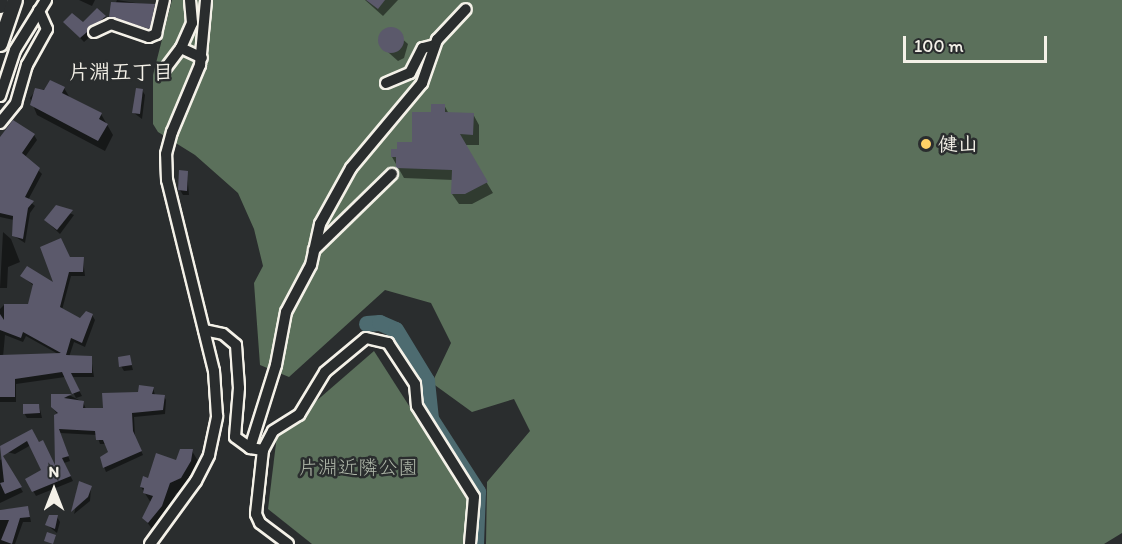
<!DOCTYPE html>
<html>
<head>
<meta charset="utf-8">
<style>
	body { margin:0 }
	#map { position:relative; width:1122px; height:544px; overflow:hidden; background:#2a2d2e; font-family:Itim,"Klee One",sans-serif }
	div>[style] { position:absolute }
	.green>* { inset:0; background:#5b705b }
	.shadow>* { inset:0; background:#0007 }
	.river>* { height:16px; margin:-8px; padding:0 8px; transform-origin:8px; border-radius:8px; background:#4d6b70 }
	.building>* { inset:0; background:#5b596b }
	.round { border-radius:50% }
	.roads { filter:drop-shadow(2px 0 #f4f1e8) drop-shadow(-2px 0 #f4f1e8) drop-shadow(0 2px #f4f1e8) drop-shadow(0 -2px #f4f1e8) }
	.minor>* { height:10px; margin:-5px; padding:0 5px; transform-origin:5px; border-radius:5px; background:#2a2d2e }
	.major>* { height:14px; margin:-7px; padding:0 7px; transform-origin:7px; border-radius:7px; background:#2a2d2e }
	.dots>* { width:16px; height:16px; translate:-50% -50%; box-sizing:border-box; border:3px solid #2a2d2e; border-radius:50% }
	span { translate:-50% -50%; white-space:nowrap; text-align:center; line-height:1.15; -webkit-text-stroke:5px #2a2d2e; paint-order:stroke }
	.poi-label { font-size:20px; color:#f4f1e8; font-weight:700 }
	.left { translate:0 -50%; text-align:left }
	.park-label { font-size:20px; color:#afb7a9 }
	.neighbourhood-label { font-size:21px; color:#f4f1e8; font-weight:700 }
	.north { position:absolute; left:24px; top:460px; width:60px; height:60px; -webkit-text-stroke:4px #2a2d2e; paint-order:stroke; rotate:0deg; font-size:16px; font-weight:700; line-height:24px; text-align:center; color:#f4f1e8 }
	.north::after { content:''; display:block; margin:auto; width:21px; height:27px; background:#f4f1e8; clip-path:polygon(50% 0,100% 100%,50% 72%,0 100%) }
	.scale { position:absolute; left:903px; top:36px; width:144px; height:27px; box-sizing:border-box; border:3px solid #f4f1e8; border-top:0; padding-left:8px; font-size:18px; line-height:21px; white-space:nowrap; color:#f4f1e8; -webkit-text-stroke:4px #2a2d2e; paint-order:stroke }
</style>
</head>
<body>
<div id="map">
	<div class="green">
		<i style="clip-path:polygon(172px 0,1122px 0,1122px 533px,1104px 544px,486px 544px,487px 482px,530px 431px,514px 399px,472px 412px,432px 383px,451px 343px,431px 303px,385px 290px,289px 377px,260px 365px,254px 283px,263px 266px,254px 229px,238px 193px,195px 155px,158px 132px,153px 124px,153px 75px)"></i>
		<i style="clip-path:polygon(374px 351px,468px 498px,464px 544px,312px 544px,268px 509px,277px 435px)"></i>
	</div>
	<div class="shadow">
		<i style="clip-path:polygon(79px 0,95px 0,92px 6px)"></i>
		<i style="clip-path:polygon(117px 0,154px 6px,156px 10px,151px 33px,113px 21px,110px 17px)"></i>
		<i style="clip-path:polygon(365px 0,398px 0,383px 16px)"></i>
		<i style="clip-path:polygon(105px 17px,107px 22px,84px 42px,65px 22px,84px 24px)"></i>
		<i style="clip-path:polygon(390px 28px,408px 44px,404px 58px,398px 61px,380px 45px,380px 38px)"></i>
		<i style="clip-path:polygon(64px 88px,70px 98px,101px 114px,113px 135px,105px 151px,37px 115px,30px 98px,36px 90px)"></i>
		<i style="clip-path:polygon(142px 90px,145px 95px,142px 119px,134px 113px)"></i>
		<i style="clip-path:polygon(444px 105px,449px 114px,473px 114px,479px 125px,479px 145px,464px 145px,493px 193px,472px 204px,459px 204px,452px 194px,453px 180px,404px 178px,392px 157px,413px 144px,433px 114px)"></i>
		<i style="clip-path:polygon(34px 135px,37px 140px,25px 157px,42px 174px,28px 200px,35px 206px,30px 213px,25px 243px,14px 236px,14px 220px,0 217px,0 141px)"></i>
		<i style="clip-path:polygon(187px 172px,189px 195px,183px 195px,180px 190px)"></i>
		<i style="clip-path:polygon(56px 207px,74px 215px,60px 234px,45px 220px)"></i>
		<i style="clip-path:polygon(3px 232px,11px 239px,20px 262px,8px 267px,7px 288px,0 288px)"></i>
		<i style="clip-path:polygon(evenodd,70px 258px,83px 259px,85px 276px,71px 276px,62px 310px,81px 319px,92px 315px,95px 320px,85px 347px,74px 342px,69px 357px,91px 357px,94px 377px,72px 377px,82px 396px,76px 398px,65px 377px,16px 384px,16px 402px,0 402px,0 309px,4px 305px,30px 305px,34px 286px,22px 276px,56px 286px,70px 258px,5px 335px,23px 342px,26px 336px,60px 355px,3px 357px,5px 335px)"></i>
		<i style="clip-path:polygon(129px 356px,133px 370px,124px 371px,121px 366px)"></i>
		<i style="clip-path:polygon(153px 388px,155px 395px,164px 396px,166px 400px,165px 414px,134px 417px,135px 437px,143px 455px,106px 472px,104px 467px,110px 452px,106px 444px,100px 444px,97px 435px,60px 433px,70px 461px,64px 463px,73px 481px,36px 496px,27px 480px,43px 470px,31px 445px,15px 454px,3px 451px,32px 431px,56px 470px,58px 415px,52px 407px,52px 396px,71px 396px,83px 402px,86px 409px,105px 409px)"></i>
		<i style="clip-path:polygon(39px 405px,42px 418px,27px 418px,24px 413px)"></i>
		<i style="clip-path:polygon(192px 451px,198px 461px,197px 473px,187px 489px,176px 493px,168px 517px,155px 533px,144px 518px,151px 503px,141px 487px)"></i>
		<i style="clip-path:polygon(3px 459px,23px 492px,0 503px,0 460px)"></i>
		<i style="clip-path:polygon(91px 487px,90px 501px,74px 514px,80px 489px)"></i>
		<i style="clip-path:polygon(28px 507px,31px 522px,23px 522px,15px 544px,0 544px,0 510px)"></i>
		<i style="clip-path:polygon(57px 517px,60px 522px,57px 533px,47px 525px)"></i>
	</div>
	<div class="river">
		<i style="left:367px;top:324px;width:13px;rotate:-4deg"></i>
		<i style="left:380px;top:323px;width:17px;rotate:24deg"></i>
		<i style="left:396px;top:330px;width:60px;rotate:58.7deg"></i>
		<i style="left:427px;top:381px;width:38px;rotate:84deg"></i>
		<i style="left:431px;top:419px;width:87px;rotate:57.2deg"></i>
		<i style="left:478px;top:492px;width:52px;rotate:92.2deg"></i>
	</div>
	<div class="building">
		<i style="clip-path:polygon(366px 0,385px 0,378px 9px)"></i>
		<i style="clip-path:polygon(111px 2px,155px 4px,150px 29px,109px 17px)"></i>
		<i style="clip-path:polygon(97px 8px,106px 16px,80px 38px,63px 22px,72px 13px,83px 22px)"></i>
		<i class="round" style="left:378px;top:27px;width:26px;height:26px"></i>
		<i style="clip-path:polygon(50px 80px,65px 87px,62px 93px,102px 113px,99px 119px,108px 124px,98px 141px,30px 105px,35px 88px,44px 90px)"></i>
		<i style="clip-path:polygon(136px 88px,143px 89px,140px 114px,132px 113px)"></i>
		<i style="clip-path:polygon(431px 104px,445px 104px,445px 112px,474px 113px,473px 135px,460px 134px,488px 182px,465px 194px,451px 194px,452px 170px,396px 168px,396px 157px,391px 157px,391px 149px,397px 149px,397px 142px,412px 142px,412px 112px,431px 112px)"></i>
		<i style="clip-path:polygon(13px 120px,35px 134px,22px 153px,40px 168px,25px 197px,34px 201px,28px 208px,23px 239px,12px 236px,13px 216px,0 213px,0 137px)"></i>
		<i style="clip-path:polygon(179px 170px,188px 171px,187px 191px,178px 190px)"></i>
		<i style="clip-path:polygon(56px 205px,73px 210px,57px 230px,44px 220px)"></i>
		<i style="clip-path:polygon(61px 238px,70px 257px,84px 257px,83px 272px,69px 272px,60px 307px,80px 318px,86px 311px,93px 314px,82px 343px,71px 338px,66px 355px,92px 356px,92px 373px,71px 373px,80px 391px,72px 394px,62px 372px,15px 379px,15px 397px,0 397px,0 355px,61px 353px,23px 332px,21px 338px,0 330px,0 314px,4px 320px,4px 304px,28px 304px,33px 284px,20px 276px,27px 266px,53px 282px,40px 247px)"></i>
		<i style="clip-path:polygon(130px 355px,132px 365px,119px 367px,118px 357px)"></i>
		<i style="clip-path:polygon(139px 385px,154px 387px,152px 394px,165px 395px,163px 410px,132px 413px,133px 431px,142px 451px,103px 468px,100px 457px,108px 452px,103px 440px,96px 440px,95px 431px,59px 429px,69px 456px,62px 458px,71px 476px,32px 492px,25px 479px,41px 470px,27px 441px,3px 456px,22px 487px,5px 494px,0 483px,4px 482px,0 446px,32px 429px,39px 442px,43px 440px,55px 465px,54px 415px,58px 413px,51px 407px,51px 394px,72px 394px,64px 398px,84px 401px,83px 408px,103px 408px,102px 393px,138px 392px)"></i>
		<i style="clip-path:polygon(23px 404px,39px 404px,40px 413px,23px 414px)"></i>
		<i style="clip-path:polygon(180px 449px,193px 449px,191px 461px,181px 478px,170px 483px,162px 506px,148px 523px,142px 518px,153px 496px,143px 493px,144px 488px,140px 487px,143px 476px,148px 478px,156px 453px,176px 460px)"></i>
		<i style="clip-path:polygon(79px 481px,92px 486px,88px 497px,71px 512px)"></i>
		<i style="clip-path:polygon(28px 506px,30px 517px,20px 518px,12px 544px,1px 540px,9px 520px,0 520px,0 510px)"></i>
		<i style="clip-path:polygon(49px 515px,58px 515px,55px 529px,45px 525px)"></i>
		<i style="clip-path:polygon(47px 532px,56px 535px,53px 544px,44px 541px)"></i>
	</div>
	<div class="roads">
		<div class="minor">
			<i style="left:190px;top:0;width:23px;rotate:85deg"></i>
			<i style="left:192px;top:23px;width:27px;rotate:114deg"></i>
			<i style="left:181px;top:48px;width:23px;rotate:25deg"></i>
			<i style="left:94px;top:32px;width:19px;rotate:-25deg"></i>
			<i style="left:111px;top:24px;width:40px;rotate:18.9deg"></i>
			<i style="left:149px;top:37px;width:8px;rotate:-23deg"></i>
			<i style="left:156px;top:34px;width:35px;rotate:-77deg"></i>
			<i style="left:165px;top:69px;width:26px;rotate:-53deg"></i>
			<i style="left:386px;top:83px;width:26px;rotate:-23deg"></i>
			<i style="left:410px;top:73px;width:28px;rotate:-63deg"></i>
			<i style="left:423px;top:48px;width:12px;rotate:-14deg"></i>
			<i style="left:0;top:96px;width:48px;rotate:-71.9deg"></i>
			<i style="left:15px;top:50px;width:59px;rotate:-58.2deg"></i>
			<i style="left:0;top:123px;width:26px;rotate:-51deg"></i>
			<i style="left:16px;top:103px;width:40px;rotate:-74deg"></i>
			<i style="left:27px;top:65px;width:41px;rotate:-60.9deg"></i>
			<i style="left:47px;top:29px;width:20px;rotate:-114deg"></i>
			<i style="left:314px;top:250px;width:109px;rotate:-44.3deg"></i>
			<i style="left:204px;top:330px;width:19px;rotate:12deg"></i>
			<i style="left:223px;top:334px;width:17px;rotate:40deg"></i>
			<i style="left:236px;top:345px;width:43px;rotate:86deg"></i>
			<i style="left:239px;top:388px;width:49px;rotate:94.7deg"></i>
			<i style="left:235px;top:437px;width:19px;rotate:36deg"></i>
			<i style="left:263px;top:450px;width:13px;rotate:-171deg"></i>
			<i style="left:250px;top:448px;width:87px;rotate:-72.6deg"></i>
			<i style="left:276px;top:365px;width:54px;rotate:-79.3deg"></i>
			<i style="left:286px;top:312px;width:53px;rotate:-62deg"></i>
			<i style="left:311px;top:265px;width:42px;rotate:-77.6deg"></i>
			<i style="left:320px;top:224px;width:64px;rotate:-61deg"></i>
			<i style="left:351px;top:168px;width:111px;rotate:-50.1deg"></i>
			<i style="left:422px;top:83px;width:46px;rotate:-70.8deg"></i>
			<i style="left:437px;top:40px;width:42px;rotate:-46.9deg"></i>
			<i style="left:150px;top:544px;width:78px;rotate:-53.9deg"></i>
			<i style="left:196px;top:481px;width:29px;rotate:-63deg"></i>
			<i style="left:209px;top:455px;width:40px;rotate:-78deg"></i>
			<i style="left:217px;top:416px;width:45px;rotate:-93.8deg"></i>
			<i style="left:214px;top:371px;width:197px;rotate:-103.8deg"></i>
			<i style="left:167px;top:180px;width:26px;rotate:-92deg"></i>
			<i style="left:166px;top:154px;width:23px;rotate:-75deg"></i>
			<i style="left:172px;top:132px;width:73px;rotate:-67.3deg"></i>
			<i style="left:200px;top:65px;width:65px;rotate:-84.7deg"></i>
			<i style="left:288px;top:544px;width:35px;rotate:-143deg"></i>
			<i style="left:260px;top:523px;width:10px;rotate:-114deg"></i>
			<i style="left:256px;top:514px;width:64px;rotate:-83.8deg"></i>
			<i style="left:263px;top:450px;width:21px;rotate:-62deg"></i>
			<i style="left:273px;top:431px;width:31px;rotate:-32deg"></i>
			<i style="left:299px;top:415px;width:50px;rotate:-58.8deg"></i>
			<i style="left:325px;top:372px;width:53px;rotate:-39.7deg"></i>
			<i style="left:366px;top:338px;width:23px;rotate:13deg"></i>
			<i style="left:388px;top:343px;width:49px;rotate:56.6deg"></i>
			<i style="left:415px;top:384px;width:22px;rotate:85deg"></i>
			<i style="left:417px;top:406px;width:107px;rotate:57.9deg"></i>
			<i style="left:474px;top:497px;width:47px;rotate:94.9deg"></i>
		</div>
		<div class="major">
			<i style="left:0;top:6px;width:6px;rotate:-81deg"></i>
			<i style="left:0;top:44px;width:46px;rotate:-71.2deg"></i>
		</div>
	</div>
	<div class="dots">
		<i style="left:926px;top:144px;background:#ffd166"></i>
	</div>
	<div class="poi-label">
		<span class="left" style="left:938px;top:144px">健山</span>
	</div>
	<div class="park-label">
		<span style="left:358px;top:467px">片淵近隣公園</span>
	</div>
	<div class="neighbourhood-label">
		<span style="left:121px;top:72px">片淵五丁目</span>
	</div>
	<div class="north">N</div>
	<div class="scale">100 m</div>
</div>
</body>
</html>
